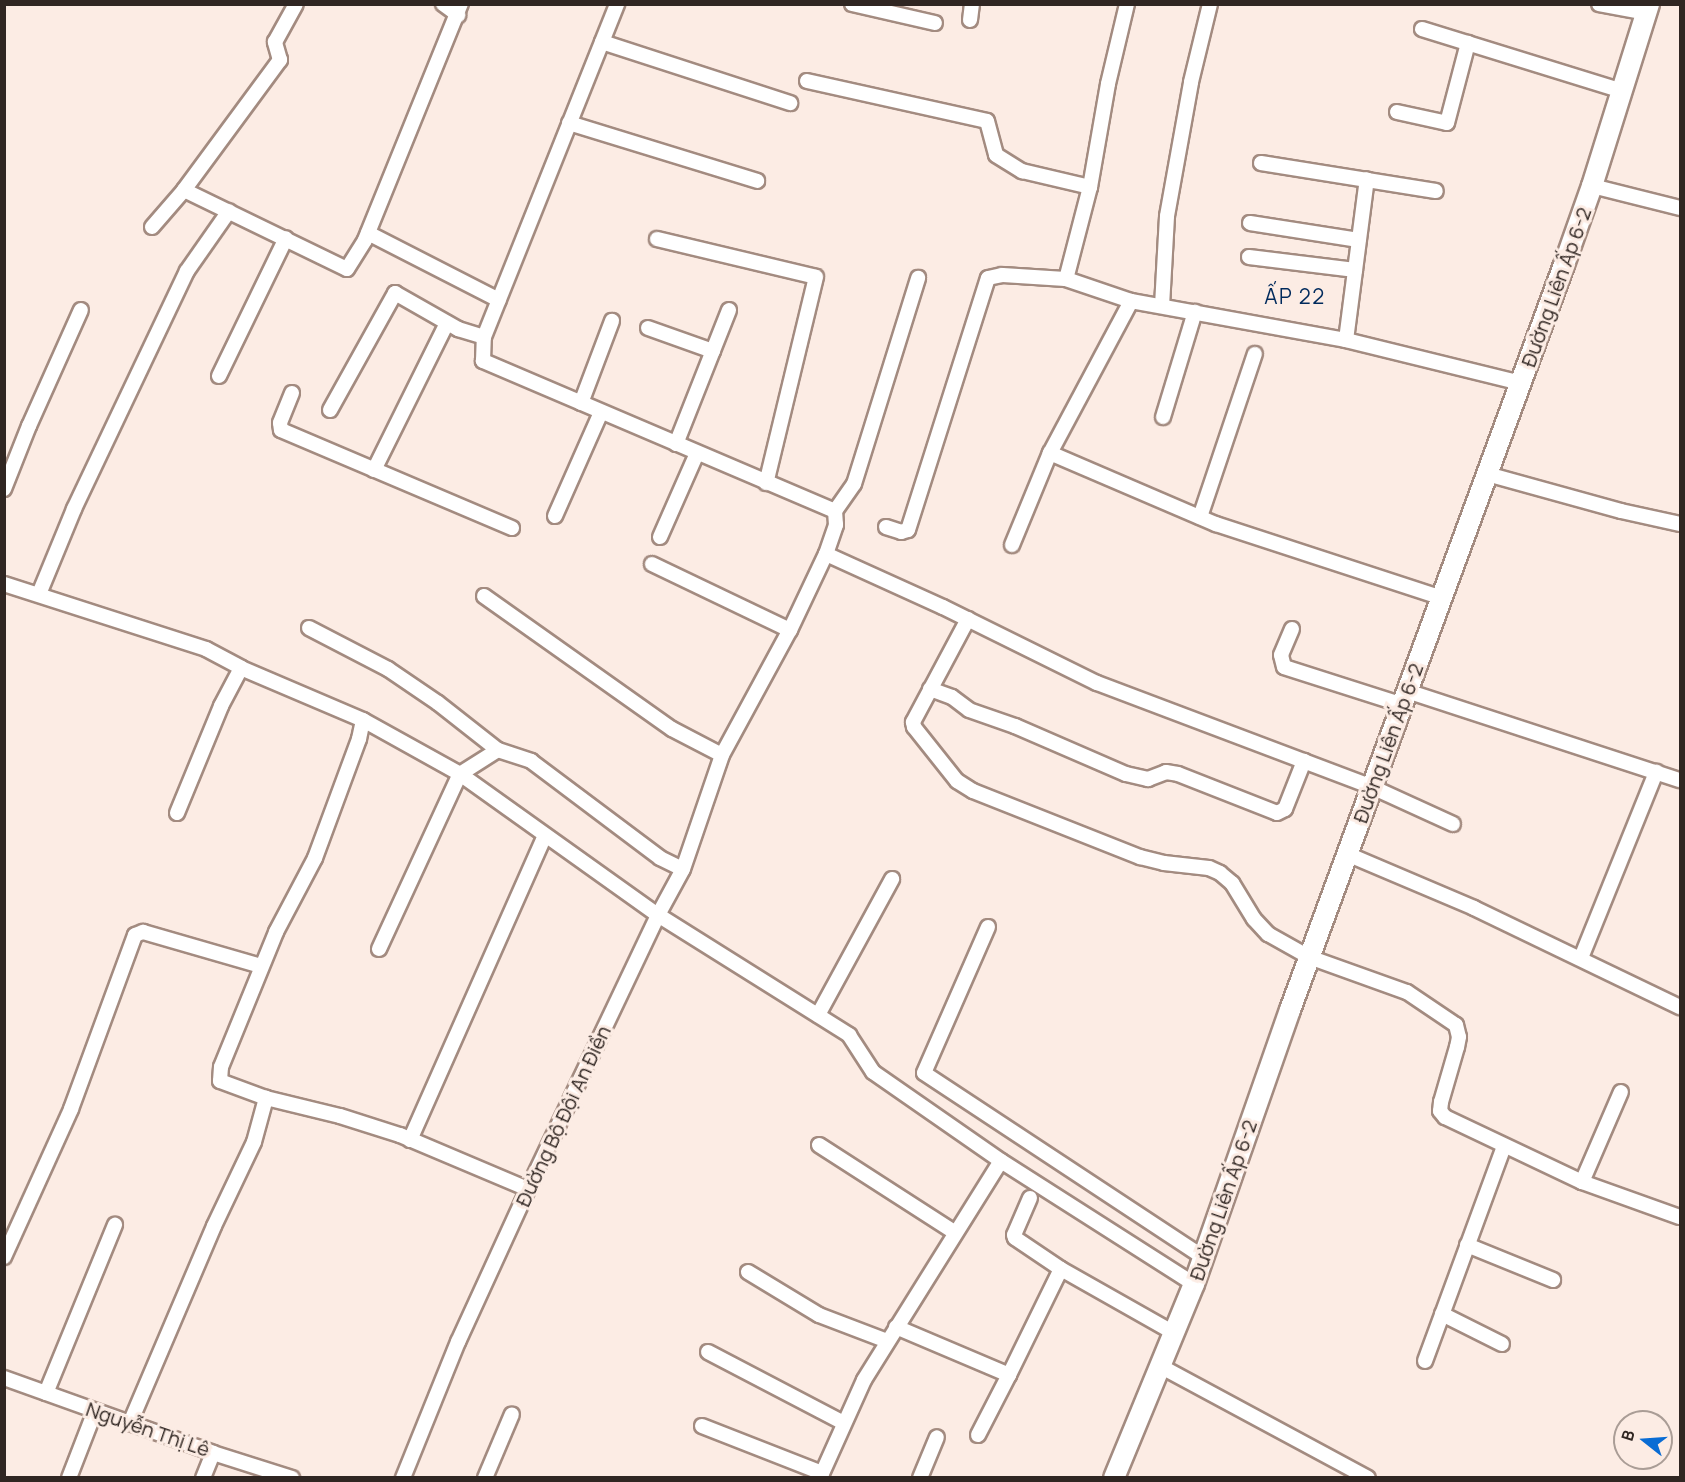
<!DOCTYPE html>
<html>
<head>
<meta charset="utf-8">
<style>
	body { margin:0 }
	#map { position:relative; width:1685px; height:1482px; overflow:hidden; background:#fcece4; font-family:Manrope,sans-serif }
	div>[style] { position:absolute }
	.roads { filter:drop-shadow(2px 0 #a38b80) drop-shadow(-2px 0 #a38b80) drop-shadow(0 2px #a38b80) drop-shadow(0 -2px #a38b80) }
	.street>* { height:14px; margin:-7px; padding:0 7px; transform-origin:7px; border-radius:7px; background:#fff }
	.secondary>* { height:20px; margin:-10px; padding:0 10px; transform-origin:10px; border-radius:10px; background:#fff }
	span { translate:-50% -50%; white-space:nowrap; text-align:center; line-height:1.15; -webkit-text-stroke:6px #fcece4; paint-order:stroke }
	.street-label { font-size:20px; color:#302622 }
	.neighbourhood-label { font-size:21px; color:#002a5c; letter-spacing:1.5px }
	.frame { position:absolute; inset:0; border:6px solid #302622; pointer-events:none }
	.north { position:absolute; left:1613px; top:1410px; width:60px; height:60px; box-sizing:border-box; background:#fcece4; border:2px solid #aa9d96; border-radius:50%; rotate:287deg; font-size:16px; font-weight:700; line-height:24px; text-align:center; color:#302622 }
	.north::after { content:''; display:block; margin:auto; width:21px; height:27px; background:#096cd4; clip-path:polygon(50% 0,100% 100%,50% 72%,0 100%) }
</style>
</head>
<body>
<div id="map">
	<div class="roads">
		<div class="street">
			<i style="left:443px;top:4px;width:19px;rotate:36deg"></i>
			<i style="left:852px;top:4px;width:85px;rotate:12.9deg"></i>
			<i style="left:1127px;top:4px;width:82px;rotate:103.4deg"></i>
			<i style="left:1108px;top:84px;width:105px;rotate:99.9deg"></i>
			<i style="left:1090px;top:187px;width:95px;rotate:104.6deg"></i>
			<i style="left:1066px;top:279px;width:69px;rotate:18.7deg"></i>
			<i style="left:1599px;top:4px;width:48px;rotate:10.8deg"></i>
			<i style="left:970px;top:20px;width:16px;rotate:-83deg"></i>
			<i style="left:1422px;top:29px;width:209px;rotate:17.2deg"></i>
			<i style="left:602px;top:42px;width:198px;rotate:18deg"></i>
			<i style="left:807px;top:81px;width:184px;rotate:12.5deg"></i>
			<i style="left:987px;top:121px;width:35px;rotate:75deg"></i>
			<i style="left:996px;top:155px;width:31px;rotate:32deg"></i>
			<i style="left:1022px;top:171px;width:70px;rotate:13.2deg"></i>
			<i style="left:1397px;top:112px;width:51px;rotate:12.4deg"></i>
			<i style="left:1447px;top:123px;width:83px;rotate:-75.3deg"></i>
			<i style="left:569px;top:123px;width:197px;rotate:17.1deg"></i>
			<i style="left:1261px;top:163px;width:177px;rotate:9.1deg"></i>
			<i style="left:1592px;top:186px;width:91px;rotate:14deg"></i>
			<i style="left:184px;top:190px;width:181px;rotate:25.9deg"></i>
			<i style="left:347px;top:269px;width:34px;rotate:-58deg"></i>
			<i style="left:365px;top:240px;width:255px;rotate:-67.9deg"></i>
			<i style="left:1250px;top:223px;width:110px;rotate:8.9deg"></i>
			<i style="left:152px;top:227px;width:49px;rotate:-49.1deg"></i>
			<i style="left:184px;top:190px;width:162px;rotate:-53.6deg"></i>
			<i style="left:280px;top:60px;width:19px;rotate:-106deg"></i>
			<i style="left:275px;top:42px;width:43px;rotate:-61.1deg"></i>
			<i style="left:368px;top:233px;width:147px;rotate:27.1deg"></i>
			<i style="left:657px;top:239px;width:163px;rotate:13.4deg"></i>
			<i style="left:816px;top:277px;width:212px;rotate:103.6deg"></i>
			<i style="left:1249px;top:257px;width:107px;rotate:7deg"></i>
			<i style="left:1162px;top:306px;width:90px;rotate:-86.8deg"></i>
			<i style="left:1167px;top:216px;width:136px;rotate:-79.8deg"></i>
			<i style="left:1191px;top:82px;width:80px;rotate:-76.3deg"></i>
			<i style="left:648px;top:328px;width:69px;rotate:19.5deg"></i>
			<i style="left:1346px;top:340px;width:162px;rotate:-82.6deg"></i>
			<i style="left:219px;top:376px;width:153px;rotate:-64.1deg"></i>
			<i style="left:292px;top:393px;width:32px;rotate:112deg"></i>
			<i style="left:280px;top:423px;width:7px;rotate:82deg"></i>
			<i style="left:281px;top:430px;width:251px;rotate:23deg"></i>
			<i style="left:581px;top:403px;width:88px;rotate:-69.3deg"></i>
			<i style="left:330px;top:410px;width:134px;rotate:-60.9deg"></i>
			<i style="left:395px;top:293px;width:73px;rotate:29.7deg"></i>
			<i style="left:458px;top:329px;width:27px;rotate:17deg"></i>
			<i style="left:1163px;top:417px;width:110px;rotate:-73.1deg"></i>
			<i style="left:676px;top:444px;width:144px;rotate:-68.4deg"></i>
			<i style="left:1050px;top:453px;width:181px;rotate:23.2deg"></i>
			<i style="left:1216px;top:524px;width:238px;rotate:18.1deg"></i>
			<i style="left:374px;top:470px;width:164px;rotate:-63.6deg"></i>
			<i style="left:1487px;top:474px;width:139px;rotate:15.4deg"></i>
			<i style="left:1621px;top:511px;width:60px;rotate:12.4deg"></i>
			<i style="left:4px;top:489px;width:68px;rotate:-68.4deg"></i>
			<i style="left:29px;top:426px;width:127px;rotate:-65.9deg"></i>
			<i style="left:835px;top:511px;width:33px;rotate:-55deg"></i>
			<i style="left:854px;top:484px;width:216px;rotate:-72.7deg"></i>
			<i style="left:555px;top:516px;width:114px;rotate:-66.1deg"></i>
			<i style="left:1200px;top:517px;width:172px;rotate:-71.4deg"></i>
			<i style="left:886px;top:527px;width:16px;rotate:18deg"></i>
			<i style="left:901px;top:532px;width:7px;rotate:-16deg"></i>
			<i style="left:908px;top:530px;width:264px;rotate:-72.4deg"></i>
			<i style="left:988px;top:278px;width:14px;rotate:-12deg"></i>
			<i style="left:1002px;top:275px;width:64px;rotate:3.6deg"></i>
			<i style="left:660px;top:537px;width:92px;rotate:-66.2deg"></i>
			<i style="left:1012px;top:545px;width:100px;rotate:-67.6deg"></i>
			<i style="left:1050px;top:453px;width:172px;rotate:-61.9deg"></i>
			<i style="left:1131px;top:301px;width:219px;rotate:10.3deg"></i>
			<i style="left:1346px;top:340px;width:180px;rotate:13.8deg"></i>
			<i style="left:826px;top:554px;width:128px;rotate:24.4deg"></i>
			<i style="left:943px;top:607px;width:172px;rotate:26.3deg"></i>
			<i style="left:1097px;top:683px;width:294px;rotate:20.7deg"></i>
			<i style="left:1372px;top:787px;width:89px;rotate:24.6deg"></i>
			<i style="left:652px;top:564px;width:153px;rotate:25.6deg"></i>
			<i style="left:4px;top:584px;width:212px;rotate:17.8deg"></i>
			<i style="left:206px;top:649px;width:40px;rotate:28deg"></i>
			<i style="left:241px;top:668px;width:133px;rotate:23.1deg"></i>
			<i style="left:363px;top:720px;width:111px;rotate:29.1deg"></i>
			<i style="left:460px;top:774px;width:243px;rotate:35.5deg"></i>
			<i style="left:658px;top:915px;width:226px;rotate:32.1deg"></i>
			<i style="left:849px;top:1035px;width:44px;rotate:57deg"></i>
			<i style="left:873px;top:1072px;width:156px;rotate:34.8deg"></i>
			<i style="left:1001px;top:1161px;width:229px;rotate:32.5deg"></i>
			<i style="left:39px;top:594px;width:92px;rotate:-67.6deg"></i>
			<i style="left:74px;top:509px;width:263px;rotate:-64.6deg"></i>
			<i style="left:187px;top:271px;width:73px;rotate:-55deg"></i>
			<i style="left:484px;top:596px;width:230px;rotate:35.3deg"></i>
			<i style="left:672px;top:729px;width:56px;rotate:27.5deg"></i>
			<i style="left:968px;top:619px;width:117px;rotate:118.1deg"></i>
			<i style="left:913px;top:722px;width:5px;rotate:79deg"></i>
			<i style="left:914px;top:727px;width:69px;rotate:51.5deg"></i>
			<i style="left:957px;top:781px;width:19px;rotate:32deg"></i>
			<i style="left:973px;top:791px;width:180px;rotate:21.6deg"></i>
			<i style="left:1140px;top:857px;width:25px;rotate:14deg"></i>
			<i style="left:1164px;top:863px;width:45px;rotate:6.3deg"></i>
			<i style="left:1209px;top:868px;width:12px;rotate:24deg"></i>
			<i style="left:1220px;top:873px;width:16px;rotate:40deg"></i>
			<i style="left:1232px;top:883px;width:42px;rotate:58.6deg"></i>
			<i style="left:1254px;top:919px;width:21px;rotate:47deg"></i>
			<i style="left:1268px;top:934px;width:47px;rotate:29.3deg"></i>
			<i style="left:1309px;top:957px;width:104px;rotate:19.7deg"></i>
			<i style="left:1407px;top:992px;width:59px;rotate:34deg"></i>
			<i style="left:1456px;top:1025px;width:12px;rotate:76deg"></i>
			<i style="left:1459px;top:1037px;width:10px;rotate:101deg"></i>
			<i style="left:1457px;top:1047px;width:57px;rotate:106.2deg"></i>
			<i style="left:1441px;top:1102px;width:9px;rotate:96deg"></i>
			<i style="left:1440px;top:1111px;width:8px;rotate:50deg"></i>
			<i style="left:1445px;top:1117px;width:152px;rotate:25.4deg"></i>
			<i style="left:1582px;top:1182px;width:104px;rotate:19.7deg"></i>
			<i style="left:309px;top:628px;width:89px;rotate:27.4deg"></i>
			<i style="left:388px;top:669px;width:60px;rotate:34.2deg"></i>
			<i style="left:438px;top:703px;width:76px;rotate:38.1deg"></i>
			<i style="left:1292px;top:629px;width:28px;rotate:113deg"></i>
			<i style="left:1281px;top:655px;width:12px;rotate:76deg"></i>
			<i style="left:1284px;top:667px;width:125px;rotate:17.7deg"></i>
			<i style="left:930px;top:689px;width:23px;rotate:20deg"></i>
			<i style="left:952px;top:697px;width:21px;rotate:37deg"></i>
			<i style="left:969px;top:710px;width:49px;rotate:19.2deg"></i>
			<i style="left:1015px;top:726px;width:121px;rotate:23.4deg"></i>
			<i style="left:1126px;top:774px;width:23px;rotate:13deg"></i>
			<i style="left:1148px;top:779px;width:19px;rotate:-21deg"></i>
			<i style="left:1166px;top:772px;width:12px;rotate:9deg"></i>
			<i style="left:1178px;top:774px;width:106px;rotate:21.5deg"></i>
			<i style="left:1277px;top:813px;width:9px;rotate:-27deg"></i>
			<i style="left:1285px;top:809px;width:52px;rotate:-68.4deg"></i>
			<i style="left:1407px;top:691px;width:287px;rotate:18.1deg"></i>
			<i style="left:177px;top:813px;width:116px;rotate:-67.6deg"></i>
			<i style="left:221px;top:706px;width:43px;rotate:-62.2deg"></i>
			<i style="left:1347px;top:854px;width:138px;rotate:23deg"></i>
			<i style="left:1474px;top:908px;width:229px;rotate:25.7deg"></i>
			<i style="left:988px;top:927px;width:159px;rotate:113.7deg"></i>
			<i style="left:924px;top:1073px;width:334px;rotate:33.4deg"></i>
			<i style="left:379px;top:949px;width:193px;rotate:-65.2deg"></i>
			<i style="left:460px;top:774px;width:45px;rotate:-32.3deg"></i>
			<i style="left:498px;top:750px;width:35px;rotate:18deg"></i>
			<i style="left:531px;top:761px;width:161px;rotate:36.9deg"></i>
			<i style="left:660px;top:858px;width:25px;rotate:26deg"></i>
			<i style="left:1581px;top:958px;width:201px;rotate:-68deg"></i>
			<i style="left:818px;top:1015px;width:155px;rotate:-61.4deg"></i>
			<i style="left:266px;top:1098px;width:76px;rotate:13.7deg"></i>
			<i style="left:340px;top:1116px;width:63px;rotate:17.6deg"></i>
			<i style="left:400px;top:1135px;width:139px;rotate:22.9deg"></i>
			<i style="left:410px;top:1140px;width:333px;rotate:-66.1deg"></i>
			<i style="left:819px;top:1145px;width:161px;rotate:32.8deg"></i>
			<i style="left:1582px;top:1182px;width:98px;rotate:-66.6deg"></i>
			<i style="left:1030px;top:1198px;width:40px;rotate:113.4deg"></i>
			<i style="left:1014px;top:1235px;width:3px;rotate:72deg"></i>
			<i style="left:1015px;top:1238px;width:55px;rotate:34deg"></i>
			<i style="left:1061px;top:1269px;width:130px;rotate:29.5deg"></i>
			<i style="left:1467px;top:1245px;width:93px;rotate:22.1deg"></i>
			<i style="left:4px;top:1257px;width:162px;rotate:-65.6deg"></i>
			<i style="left:71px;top:1109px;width:185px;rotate:-69.8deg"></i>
			<i style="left:135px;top:935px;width:9px;rotate:-21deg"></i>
			<i style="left:143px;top:932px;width:123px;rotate:16.1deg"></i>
			<i style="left:748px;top:1272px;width:83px;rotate:31.2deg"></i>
			<i style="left:819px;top:1315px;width:73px;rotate:20.9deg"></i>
			<i style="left:1442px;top:1314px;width:67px;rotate:26.6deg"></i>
			<i style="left:896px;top:1327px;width:123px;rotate:23deg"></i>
			<i style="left:1009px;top:1375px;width:118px;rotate:-63.9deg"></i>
			<i style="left:708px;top:1352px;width:153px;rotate:27.6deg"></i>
			<i style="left:1425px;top:1361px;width:229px;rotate:-69.8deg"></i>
			<i style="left:1160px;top:1366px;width:236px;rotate:28.3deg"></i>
			<i style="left:4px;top:1378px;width:222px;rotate:19.7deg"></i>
			<i style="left:213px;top:1453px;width:83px;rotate:17.6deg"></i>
			<i style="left:46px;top:1393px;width:182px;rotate:-67.7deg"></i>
			<i style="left:130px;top:1423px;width:214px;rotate:-66.9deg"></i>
			<i style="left:214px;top:1226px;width:93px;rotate:-64.5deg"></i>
			<i style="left:254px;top:1142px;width:46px;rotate:-74.7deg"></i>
			<i style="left:266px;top:1098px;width:49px;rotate:-159.7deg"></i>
			<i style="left:220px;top:1081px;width:14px;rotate:-86deg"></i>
			<i style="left:221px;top:1067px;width:146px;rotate:-67.8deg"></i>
			<i style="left:276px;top:932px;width:84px;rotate:-62.2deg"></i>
			<i style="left:315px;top:858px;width:127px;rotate:-69.7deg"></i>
			<i style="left:359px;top:739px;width:19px;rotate:-78deg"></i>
			<i style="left:702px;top:1426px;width:129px;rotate:21.4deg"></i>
			<i style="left:978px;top:1435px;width:68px;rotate:-62.7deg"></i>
			<i style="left:69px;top:1478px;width:72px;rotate:-68.8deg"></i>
			<i style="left:203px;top:1478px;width:27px;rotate:-68deg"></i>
			<i style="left:403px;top:1478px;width:147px;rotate:-68deg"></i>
			<i style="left:458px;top:1342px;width:168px;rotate:-65.4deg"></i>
			<i style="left:528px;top:1189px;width:303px;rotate:-64.6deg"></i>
			<i style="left:658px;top:915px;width:52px;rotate:-61.5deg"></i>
			<i style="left:683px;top:869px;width:120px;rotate:-71.1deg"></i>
			<i style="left:722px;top:755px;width:142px;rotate:-61.5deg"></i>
			<i style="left:790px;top:630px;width:84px;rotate:-64.7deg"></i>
			<i style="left:826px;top:554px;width:31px;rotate:-71deg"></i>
			<i style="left:836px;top:525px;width:14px;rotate:-94deg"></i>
			<i style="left:835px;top:511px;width:383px;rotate:-156.9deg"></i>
			<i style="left:483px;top:361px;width:24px;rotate:-88deg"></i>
			<i style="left:484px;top:337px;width:359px;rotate:-68.2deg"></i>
			<i style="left:485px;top:1478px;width:69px;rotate:-67.1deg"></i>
			<i style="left:820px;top:1478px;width:107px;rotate:-65.8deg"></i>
			<i style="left:864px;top:1380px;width:258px;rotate:-58deg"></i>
			<i style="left:920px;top:1478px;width:44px;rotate:-67.5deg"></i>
		</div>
		<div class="secondary">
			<i style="left:1114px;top:1478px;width:210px;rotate:-67.6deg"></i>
			<i style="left:1194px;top:1284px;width:290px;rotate:-70.7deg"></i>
			<i style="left:1290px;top:1010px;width:794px;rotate:-69.81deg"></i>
			<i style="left:1564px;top:265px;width:84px;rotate:-70.5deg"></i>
			<i style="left:1592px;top:186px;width:191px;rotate:-72.6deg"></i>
		</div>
	</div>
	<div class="street-label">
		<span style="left:1556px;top:287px;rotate:-70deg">Đường Liên Ấp 6-2</span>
		<span style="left:1388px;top:743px;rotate:-70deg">Đường Liên Ấp 6-2</span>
		<span style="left:563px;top:1116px;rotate:-65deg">Đường Bộ Đội An Điền</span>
		<span style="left:1223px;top:1200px;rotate:-71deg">Đường Liên Ấp 6-2</span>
		<span style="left:148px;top:1429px;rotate:19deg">Nguyễn Thị Lê</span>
	</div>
	<div class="neighbourhood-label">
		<span style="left:1295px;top:296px">ẤP 22</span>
	</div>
	<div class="frame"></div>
	<div class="north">B</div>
</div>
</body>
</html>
